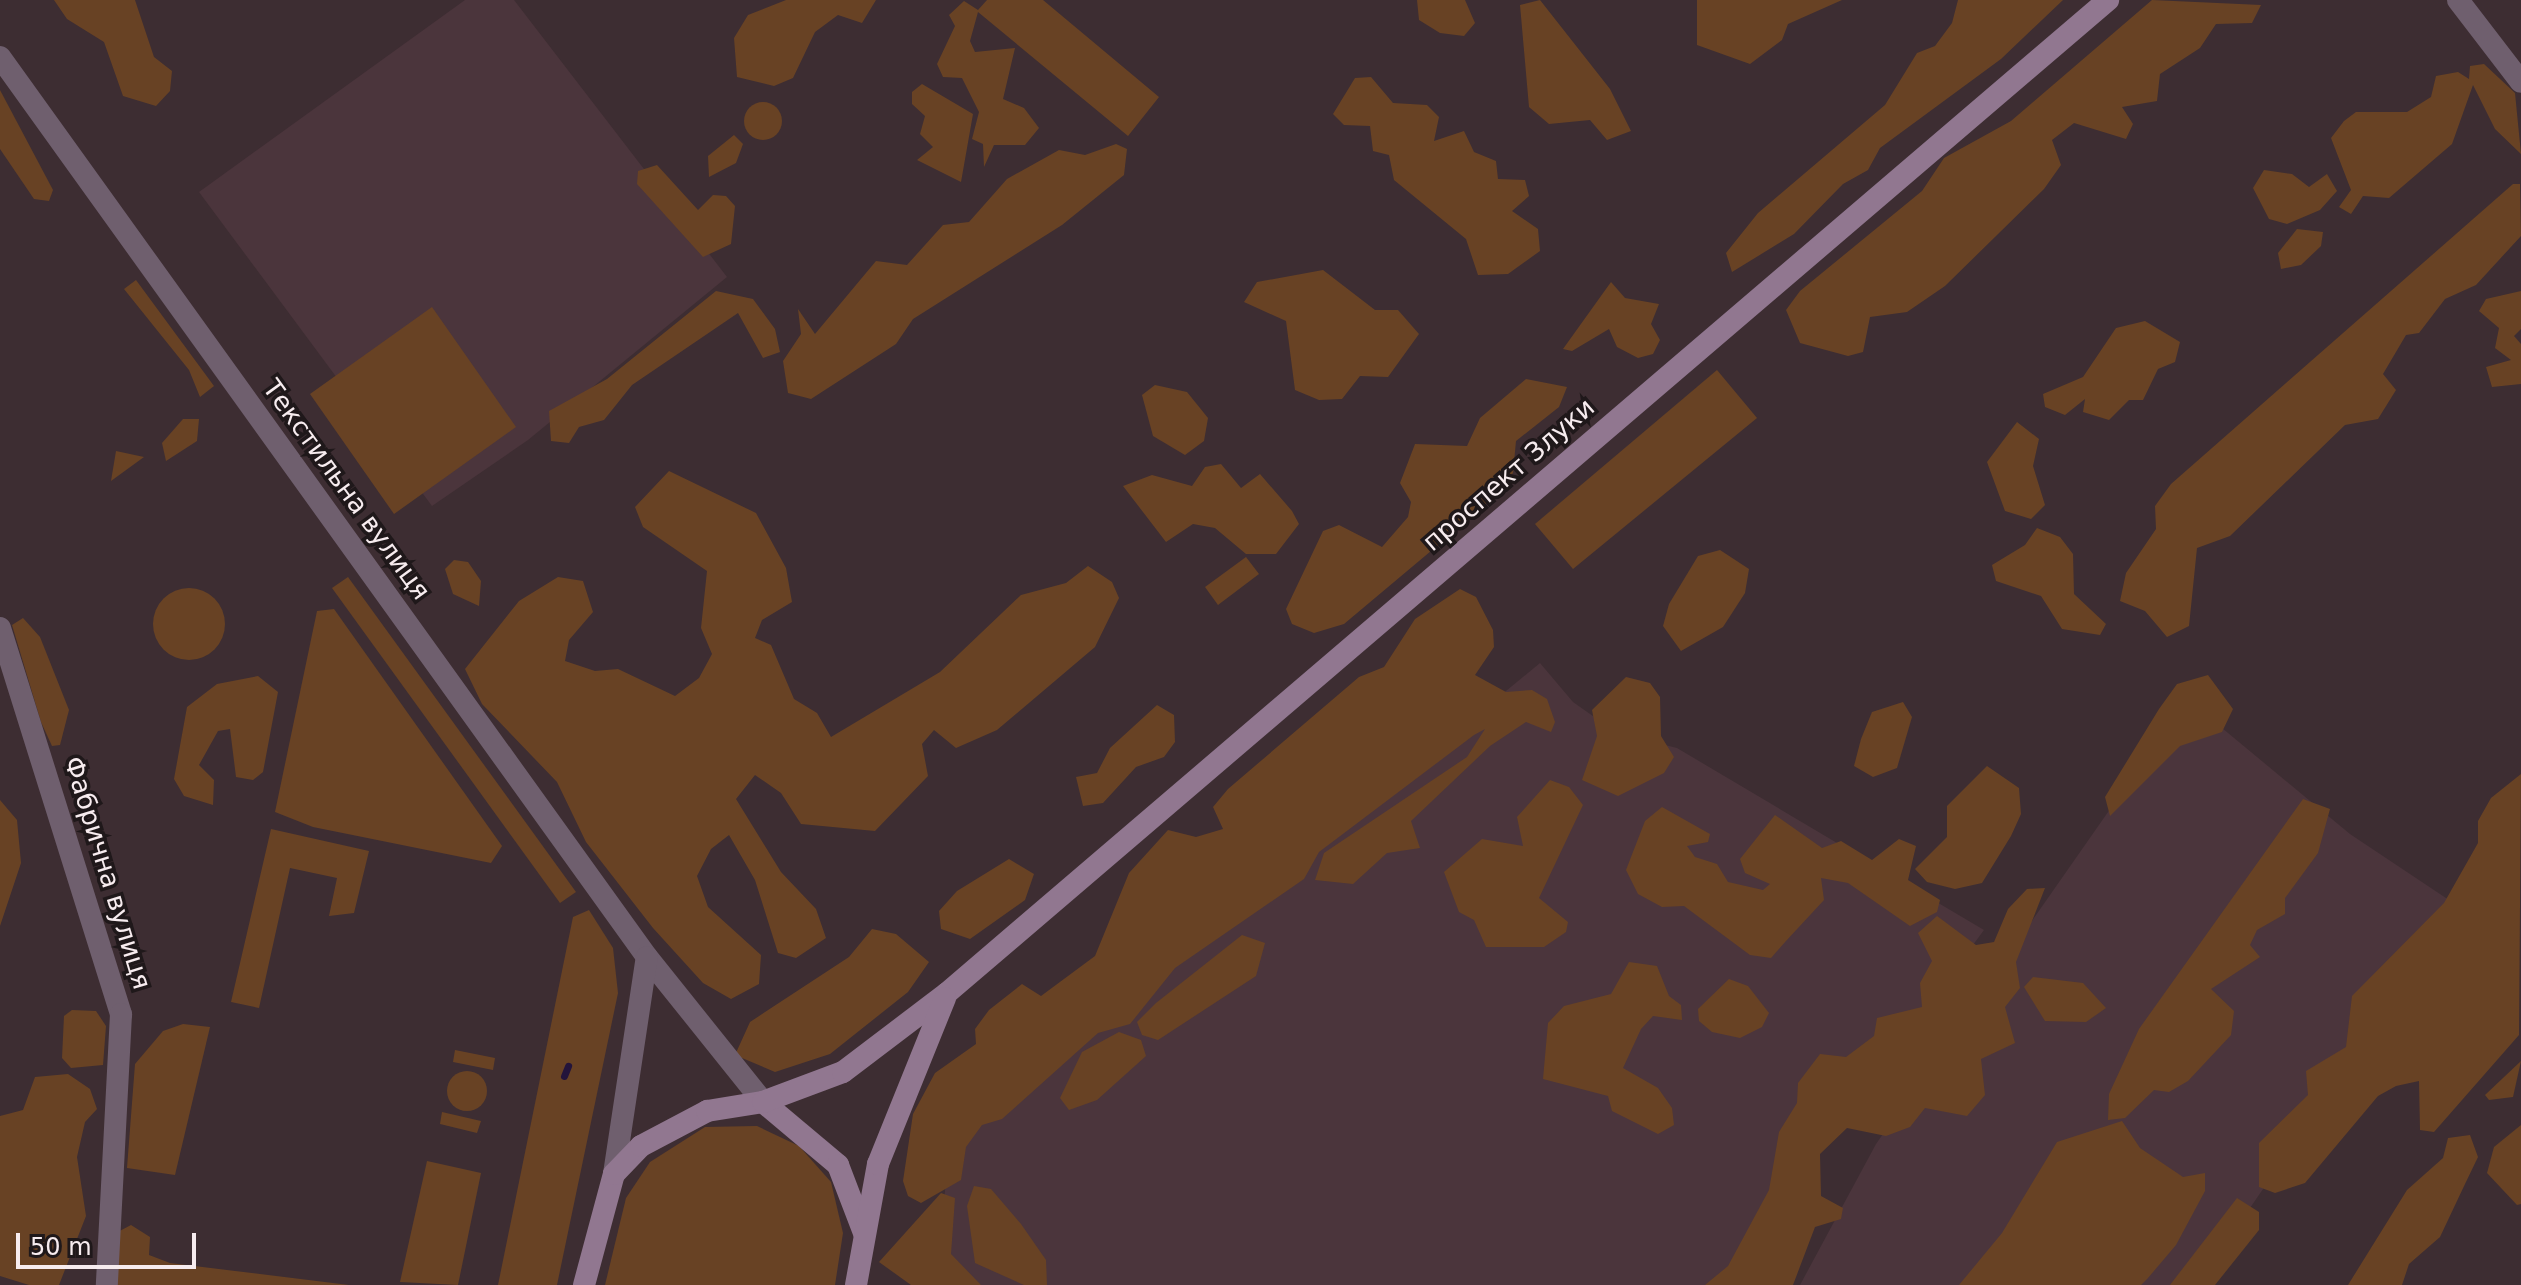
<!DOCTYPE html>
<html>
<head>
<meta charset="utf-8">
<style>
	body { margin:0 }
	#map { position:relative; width:2521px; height:1285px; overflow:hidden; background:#3d2d32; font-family:"DejaVu Sans",sans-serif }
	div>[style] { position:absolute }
	.built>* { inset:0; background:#4b353c }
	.green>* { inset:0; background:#684224 }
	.round { border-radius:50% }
	.stream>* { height:7px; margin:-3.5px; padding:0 3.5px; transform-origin:3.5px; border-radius:3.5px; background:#23143b }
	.minor>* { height:22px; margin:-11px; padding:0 11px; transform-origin:11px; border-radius:11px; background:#6f5f6e }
	.tertiary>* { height:22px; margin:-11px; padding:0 11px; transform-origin:11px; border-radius:11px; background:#6f5f6e }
	.secondary>* { height:22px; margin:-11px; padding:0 11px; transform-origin:11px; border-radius:11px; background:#917790 }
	span { translate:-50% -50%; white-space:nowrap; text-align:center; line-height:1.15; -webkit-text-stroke:7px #1f181a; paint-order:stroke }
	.street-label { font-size:26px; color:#f7ecef }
	.scale { position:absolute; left:16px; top:1233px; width:180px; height:36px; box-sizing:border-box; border:4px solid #f7ecef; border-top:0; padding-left:10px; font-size:24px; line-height:28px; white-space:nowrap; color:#f7ecef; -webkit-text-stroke:6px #1f181a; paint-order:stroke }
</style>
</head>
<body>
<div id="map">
	<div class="built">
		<i style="clip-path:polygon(465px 0,514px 0,727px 277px,528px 440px,432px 506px,199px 192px)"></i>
		<i style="clip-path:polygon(1540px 663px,1573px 702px,1617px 733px,1677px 748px,1984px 930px,1815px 1160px,1751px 1285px,938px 1285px,948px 1150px)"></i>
		<i style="clip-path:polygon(2187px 699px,2350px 834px,2458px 906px,2197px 1285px,1800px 1285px,1876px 1144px)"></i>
	</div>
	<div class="green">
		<i style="clip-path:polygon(54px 0,135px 0,154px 57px,172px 71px,170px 91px,156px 106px,123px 96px,104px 42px,67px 19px)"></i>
		<i style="clip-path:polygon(786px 0,876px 0,862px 23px,838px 15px,815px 32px,793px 78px,774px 86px,737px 77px,734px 38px,748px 15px)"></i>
		<i style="clip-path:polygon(987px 0,1043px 0,1159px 97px,1128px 136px,978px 12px,970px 41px,975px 52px,1015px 48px,1003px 99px,1024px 108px,1039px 128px,1025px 145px,994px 145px,984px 167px,983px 144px,972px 139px,979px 112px,962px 78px,943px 77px,937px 64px,955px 26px,949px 15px,964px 1px,978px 10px)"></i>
		<i style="clip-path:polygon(1417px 0,1465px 0,1475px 23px,1464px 36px,1440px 33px,1419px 20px)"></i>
		<i style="clip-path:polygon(1540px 0,1610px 89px,1631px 131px,1607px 140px,1590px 120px,1549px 124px,1529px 107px,1520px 5px)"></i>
		<i style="clip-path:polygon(1697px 0,1842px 0,1788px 24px,1782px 40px,1750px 64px,1697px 45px)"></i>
		<i style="clip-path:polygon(1958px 0,2063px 0,2001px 59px,1880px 148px,1868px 170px,1843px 184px,1794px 234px,1732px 272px,1726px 253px,1758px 213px,1885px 105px,1917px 53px,1935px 46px,1952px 23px)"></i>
		<i style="clip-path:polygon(2152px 0,2261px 5px,2252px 23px,2216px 24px,2200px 48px,2160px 74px,2157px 101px,2122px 107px,2133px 124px,2126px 139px,2074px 123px,2052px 140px,2061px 165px,2044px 189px,1945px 286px,1907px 312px,1870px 317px,1863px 352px,1848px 356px,1800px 343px,1786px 310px,1800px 291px,1922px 191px,1944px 158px,2011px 121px)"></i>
		<i style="clip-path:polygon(2484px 64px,2515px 93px,2521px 154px,2495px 129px,2473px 85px,2452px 144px,2389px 198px,2363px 196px,2351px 214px,2339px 207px,2351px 190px,2331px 138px,2344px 121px,2356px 112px,2407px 112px,2431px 97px,2436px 76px,2458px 72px,2469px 79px,2470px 66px)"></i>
		<i style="clip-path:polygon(1371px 77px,1393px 103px,1427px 105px,1439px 117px,1434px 141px,1464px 131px,1474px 152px,1496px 161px,1498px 179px,1525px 180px,1529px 196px,1512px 211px,1538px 229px,1540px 251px,1508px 274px,1478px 275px,1466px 239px,1394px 180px,1389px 155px,1373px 151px,1370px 126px,1344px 125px,1333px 114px,1355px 78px)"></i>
		<i style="clip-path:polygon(922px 84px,973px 114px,961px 182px,917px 160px,933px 147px,920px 134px,925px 116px,912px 104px,912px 92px)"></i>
		<i style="clip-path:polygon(0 90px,53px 190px,49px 201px,34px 199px,0 149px)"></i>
		<i class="round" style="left:744px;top:102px;width:38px;height:38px"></i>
		<i style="clip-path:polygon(734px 135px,743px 144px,736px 163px,709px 177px,708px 156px)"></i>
		<i style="clip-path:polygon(1116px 144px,1127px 149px,1124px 175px,1062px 225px,913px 319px,896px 344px,811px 399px,788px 393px,783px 361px,801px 334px,798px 309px,815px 334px,876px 261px,907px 265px,943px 225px,969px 222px,1007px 179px,1059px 150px,1085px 155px)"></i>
		<i style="clip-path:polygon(657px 165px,698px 210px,713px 195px,726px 196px,735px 206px,731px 244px,703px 257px,637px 184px,638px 171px)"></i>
		<i style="clip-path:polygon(2264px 170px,2292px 174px,2309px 187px,2327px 174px,2337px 191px,2320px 210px,2287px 224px,2269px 219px,2253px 188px)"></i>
		<i style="clip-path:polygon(2513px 184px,2520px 184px,2521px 236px,2476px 285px,2445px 299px,2419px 333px,2406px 335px,2383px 374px,2396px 390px,2378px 419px,2345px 425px,2230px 536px,2197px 548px,2189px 626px,2167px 637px,2145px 611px,2120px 601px,2126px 573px,2156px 529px,2155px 506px,2171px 484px)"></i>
		<i style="clip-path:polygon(2297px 229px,2323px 232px,2321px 246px,2301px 265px,2281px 269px,2278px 253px)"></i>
		<i style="clip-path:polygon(1323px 270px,1375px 310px,1398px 310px,1419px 334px,1388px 377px,1360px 376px,1342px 399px,1319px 400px,1295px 390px,1286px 321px,1244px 302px,1257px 282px)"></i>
		<i style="clip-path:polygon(136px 280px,214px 386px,200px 397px,189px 370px,124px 289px)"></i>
		<i style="clip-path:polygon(1611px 282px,1625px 298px,1659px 304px,1651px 324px,1660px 340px,1653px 354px,1638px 358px,1617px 347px,1609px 329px,1572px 351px,1563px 349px)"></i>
		<i style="clip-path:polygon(716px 291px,753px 299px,775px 329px,780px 352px,763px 358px,738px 313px,632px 385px,604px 420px,579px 427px,569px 443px,551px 441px,549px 411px,607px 379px)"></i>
		<i style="clip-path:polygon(2521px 291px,2521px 329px,2514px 336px,2521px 344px,2521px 384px,2492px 387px,2486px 367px,2511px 360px,2495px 348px,2499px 328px,2479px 311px,2486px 299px)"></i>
		<i style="clip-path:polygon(432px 307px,516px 427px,394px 514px,310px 394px)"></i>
		<i style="clip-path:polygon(2145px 321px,2180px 342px,2175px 362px,2158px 369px,2143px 400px,2129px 400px,2109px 420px,2083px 412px,2085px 399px,2065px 415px,2045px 407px,2043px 394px,2083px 377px,2116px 328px)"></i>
		<i style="clip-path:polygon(1717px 370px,1757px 418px,1573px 569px,1535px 524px)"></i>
		<i style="clip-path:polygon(1526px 379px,1567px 387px,1559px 407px,1516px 441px,1513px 473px,1481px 509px,1344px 624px,1314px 633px,1292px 624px,1286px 609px,1323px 531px,1339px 525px,1382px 547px,1408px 517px,1411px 502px,1400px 483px,1415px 444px,1467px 446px,1480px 418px)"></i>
		<i style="clip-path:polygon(1155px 385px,1187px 392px,1208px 418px,1204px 441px,1185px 455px,1153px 436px,1142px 395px)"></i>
		<i style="clip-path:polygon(183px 419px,199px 419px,197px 441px,166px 461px,162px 443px)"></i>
		<i style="clip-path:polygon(2017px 422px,2039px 439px,2033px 466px,2045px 505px,2031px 519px,2005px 511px,1987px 462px)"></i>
		<i style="clip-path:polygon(116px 451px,144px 457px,111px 481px)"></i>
		<i style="clip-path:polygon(1221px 464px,1241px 488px,1260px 474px,1292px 511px,1299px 524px,1276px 554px,1246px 554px,1215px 528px,1193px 524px,1166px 542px,1123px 486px,1152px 475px,1192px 486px,1205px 467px)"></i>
		<i style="clip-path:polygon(669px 471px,756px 513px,786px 568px,792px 602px,762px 620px,755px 638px,771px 645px,794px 699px,817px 713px,831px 737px,940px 672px,1021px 595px,1066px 583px,1088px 566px,1112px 582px,1119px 598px,1095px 647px,997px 730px,956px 748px,934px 730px,922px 744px,928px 776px,875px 831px,801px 824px,781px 793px,755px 775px,736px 799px,781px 872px,816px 909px,826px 938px,796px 958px,778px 953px,755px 880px,729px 835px,711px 849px,697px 876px,708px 907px,761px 955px,759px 984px,731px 999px,703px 983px,653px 928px,586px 842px,557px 782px,482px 704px,465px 669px,519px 601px,558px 577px,583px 581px,593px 612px,569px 640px,565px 661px,595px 671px,618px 669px,675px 696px,699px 678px,712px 654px,701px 628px,707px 571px,643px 527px,635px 507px)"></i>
		<i style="clip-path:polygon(2037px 528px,2060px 537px,2073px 554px,2074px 594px,2106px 624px,2100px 635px,2062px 629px,2041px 596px,1996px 581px,1992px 565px,2025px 545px)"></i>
		<i style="clip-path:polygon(1720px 550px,1749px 569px,1745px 593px,1723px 627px,1681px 651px,1663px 626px,1669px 604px,1698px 556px)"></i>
		<i style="clip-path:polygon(1246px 557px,1259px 574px,1218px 605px,1205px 587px)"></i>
		<i style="clip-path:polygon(454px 560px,468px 562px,481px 581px,479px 606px,453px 594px,445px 569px)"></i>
		<i style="clip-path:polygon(348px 577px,576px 892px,560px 903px,332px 588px)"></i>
		<i class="round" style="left:153px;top:588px;width:72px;height:72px"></i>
		<i style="clip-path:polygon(1460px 589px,1476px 597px,1493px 630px,1494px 647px,1475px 675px,1506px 692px,1532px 690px,1547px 699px,1555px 722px,1551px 732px,1526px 722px,1490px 746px,1411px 821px,1420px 848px,1387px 853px,1353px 884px,1315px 880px,1324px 853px,1467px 757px,1485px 729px,1474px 735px,1319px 852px,1304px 879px,1175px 968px,1130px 1024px,1098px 1033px,1002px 1119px,982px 1125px,966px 1147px,961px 1180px,921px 1203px,908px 1196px,903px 1181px,913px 1114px,935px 1073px,976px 1044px,975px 1029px,989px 1010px,1022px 984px,1041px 996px,1095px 956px,1129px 873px,1168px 830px,1196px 837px,1223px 829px,1213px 807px,1228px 789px,1359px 677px,1384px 667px,1415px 619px)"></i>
		<i style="clip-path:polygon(334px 609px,502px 846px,491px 863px,313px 827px,275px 812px,317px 611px)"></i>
		<i style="clip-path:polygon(23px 618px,40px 637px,69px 710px,60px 745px,52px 746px,41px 722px,12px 625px)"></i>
		<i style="clip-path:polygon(2208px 675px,2233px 709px,2222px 732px,2180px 746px,2110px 816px,2105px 797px,2159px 709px,2177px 684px)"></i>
		<i style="clip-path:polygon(258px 676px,278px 692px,263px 772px,253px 780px,236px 777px,230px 729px,218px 731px,199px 765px,214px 780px,213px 805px,184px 796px,174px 779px,187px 707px,217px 684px)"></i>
		<i style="clip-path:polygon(1626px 677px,1650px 683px,1660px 697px,1661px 736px,1674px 757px,1664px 773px,1618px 796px,1582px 780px,1597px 736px,1592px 710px)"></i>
		<i style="clip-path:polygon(1903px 702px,1912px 717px,1897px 768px,1873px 777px,1854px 766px,1861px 739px,1872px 712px)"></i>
		<i style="clip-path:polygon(1157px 705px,1174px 715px,1175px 742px,1164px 757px,1136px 767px,1103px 803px,1083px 806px,1076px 777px,1097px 773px,1110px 748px)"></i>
		<i style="clip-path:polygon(1987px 766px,2019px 788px,2021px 814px,2011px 836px,1982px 883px,1955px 889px,1927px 882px,1915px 869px,1947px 837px,1947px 806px)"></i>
		<i style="clip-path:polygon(2521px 774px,2519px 1035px,2434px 1132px,2420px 1130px,2419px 1081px,2396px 1086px,2378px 1096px,2305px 1183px,2275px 1193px,2259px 1187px,2259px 1143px,2308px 1095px,2306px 1071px,2346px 1047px,2352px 996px,2444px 903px,2478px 843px,2478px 821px,2491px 798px)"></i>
		<i style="clip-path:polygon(1550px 780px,1569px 787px,1583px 805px,1539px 898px,1568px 922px,1566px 932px,1544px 947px,1486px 947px,1474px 920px,1459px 912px,1444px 872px,1482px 839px,1523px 846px,1517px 817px)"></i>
		<i style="clip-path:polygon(2303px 799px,2330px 809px,2318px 853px,2285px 898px,2285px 914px,2257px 930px,2250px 945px,2260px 957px,2211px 989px,2234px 1011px,2231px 1035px,2188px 1081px,2169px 1092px,2154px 1090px,2125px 1118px,2108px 1120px,2109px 1094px,2139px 1029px)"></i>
		<i style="clip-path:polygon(0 800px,17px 820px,21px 863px,0 926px)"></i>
		<i style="clip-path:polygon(1662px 807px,1710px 834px,1708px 842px,1687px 846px,1695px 857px,1717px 864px,1728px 882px,1763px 890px,1770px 884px,1745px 873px,1740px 859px,1775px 815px,1822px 848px,1841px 841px,1872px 860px,1899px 839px,1916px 846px,1908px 880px,1940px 900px,1937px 912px,1910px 926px,1848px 883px,1821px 878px,1824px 900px,1786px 941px,1771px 958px,1750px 955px,1684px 906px,1662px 907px,1638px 894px,1626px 870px,1645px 821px)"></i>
		<i style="clip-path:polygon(271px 829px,369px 851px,354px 913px,329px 916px,337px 878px,290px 868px,259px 1008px,231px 1002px)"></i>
		<i style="clip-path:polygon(1009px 859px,1034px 874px,1025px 900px,970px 939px,941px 929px,939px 911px,957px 891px)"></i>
		<i style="clip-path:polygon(2045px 888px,2016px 962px,2020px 988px,2005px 1007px,2015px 1043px,1981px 1059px,1985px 1095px,1967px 1116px,1925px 1108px,1910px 1127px,1886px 1136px,1847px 1128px,1820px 1154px,1821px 1196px,1843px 1208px,1841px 1219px,1815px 1227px,1793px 1285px,1705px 1285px,1728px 1266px,1769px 1190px,1779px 1132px,1797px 1103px,1798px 1083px,1820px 1054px,1846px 1057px,1874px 1036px,1877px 1018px,1922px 1007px,1920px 983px,1932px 961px,1918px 933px,1937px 916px,1976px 945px,1994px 942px,2008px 909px,2027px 889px)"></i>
		<i style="clip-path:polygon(589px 910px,613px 948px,618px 993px,557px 1285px,498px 1285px,573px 917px)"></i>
		<i style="clip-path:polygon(872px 929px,896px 934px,929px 962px,908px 992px,830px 1054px,775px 1072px,735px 1055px,750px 1022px,849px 957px)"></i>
		<i style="clip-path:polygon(1242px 935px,1265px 943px,1256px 976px,1158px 1040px,1142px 1035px,1137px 1022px,1156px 1003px)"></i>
		<i style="clip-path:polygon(1629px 962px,1657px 966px,1669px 996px,1681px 1005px,1682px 1020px,1653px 1016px,1641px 1029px,1623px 1068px,1658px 1088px,1672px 1108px,1674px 1125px,1658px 1134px,1612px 1111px,1608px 1096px,1543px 1079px,1548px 1023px,1564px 1006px,1611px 994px)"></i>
		<i style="clip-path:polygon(2033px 977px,2083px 983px,2106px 1008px,2086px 1022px,2045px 1021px,2024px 987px)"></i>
		<i style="clip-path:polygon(1729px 979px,1748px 986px,1769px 1013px,1762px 1027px,1740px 1038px,1712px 1032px,1699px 1021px,1698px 1009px)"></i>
		<i style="clip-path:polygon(72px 1010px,96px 1011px,106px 1026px,103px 1065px,71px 1068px,62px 1058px,64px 1016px)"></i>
		<i style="clip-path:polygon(183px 1024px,210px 1027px,175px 1175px,127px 1168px,135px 1064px,163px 1031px)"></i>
		<i style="clip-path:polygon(1119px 1032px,1141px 1040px,1146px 1056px,1097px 1100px,1069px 1110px,1060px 1098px,1082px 1052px)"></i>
		<i style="clip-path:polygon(455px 1050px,495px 1058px,493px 1070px,453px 1062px)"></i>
		<i style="clip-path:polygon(2521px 1061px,2513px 1097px,2489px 1100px,2485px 1095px)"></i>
		<i class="round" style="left:447px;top:1071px;width:40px;height:40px"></i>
		<i style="clip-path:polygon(68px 1074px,90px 1089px,97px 1109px,85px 1122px,77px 1157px,86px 1216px,59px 1285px,29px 1285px,0 1276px,0 1116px,23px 1110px,35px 1077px)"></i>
		<i style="clip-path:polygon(442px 1112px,481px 1121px,477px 1133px,440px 1124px)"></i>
		<i style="clip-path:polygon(2122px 1121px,2140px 1148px,2183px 1177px,2205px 1173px,2205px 1191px,2176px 1245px,2148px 1278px,2141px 1285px,1959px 1285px,2002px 1233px,2057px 1142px)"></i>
		<i style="clip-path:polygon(2521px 1125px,2521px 1204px,2517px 1205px,2487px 1173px,2494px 1147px)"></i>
		<i style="clip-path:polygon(757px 1126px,799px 1146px,831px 1182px,843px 1233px,835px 1285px,605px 1285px,626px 1198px,650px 1162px,705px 1127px)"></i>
		<i style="clip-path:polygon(2470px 1135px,2478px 1157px,2465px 1184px,2440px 1237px,2409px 1264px,2402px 1285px,2348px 1285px,2407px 1190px,2443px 1158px,2448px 1138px)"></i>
		<i style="clip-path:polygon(427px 1161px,481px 1173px,458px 1285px,400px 1282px)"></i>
		<i style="clip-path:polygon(974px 1186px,991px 1189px,1021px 1224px,1046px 1260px,1047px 1285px,1024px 1285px,975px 1263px,967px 1206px)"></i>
		<i style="clip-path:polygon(941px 1193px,955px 1198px,951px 1254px,981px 1285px,911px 1285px,879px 1262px)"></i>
		<i style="clip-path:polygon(2237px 1198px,2259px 1212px,2259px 1230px,2215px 1285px,2170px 1285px)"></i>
		<i style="clip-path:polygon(131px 1225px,150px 1237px,149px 1255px,170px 1263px,349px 1285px,112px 1285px,112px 1235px)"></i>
	</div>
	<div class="stream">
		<i style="left:564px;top:1076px;width:11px;rotate:-68deg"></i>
	</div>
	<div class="minor">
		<i style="left:2458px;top:0;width:103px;rotate:52.5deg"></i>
		<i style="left:0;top:628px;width:405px;rotate:72.6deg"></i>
		<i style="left:121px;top:1014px;width:271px;rotate:93deg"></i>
	</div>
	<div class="tertiary">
		<i style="left:0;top:57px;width:1108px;rotate:54.29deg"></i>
		<i style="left:647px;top:957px;width:186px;rotate:51.3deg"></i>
		<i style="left:614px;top:1174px;width:219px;rotate:-81.4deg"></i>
	</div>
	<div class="secondary">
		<i style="left:763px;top:1102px;width:98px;rotate:40deg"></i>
		<i style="left:838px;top:1165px;width:73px;rotate:69.1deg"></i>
		<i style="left:584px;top:1285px;width:115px;rotate:-74.9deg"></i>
		<i style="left:614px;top:1174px;width:39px;rotate:-46deg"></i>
		<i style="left:641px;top:1146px;width:75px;rotate:-27.9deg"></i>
		<i style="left:707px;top:1111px;width:57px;rotate:-9.1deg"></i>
		<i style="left:763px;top:1102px;width:85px;rotate:-20.6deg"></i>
		<i style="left:843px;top:1072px;width:131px;rotate:-37.2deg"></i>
		<i style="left:947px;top:993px;width:1528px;rotate:-40.54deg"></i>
		<i style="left:856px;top:1285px;width:123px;rotate:-79.7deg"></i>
		<i style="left:878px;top:1164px;width:179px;rotate:-68deg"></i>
	</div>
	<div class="street-label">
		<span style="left:1509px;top:475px;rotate:-41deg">проспект Злуки</span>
		<span style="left:346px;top:490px;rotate:54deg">Текстильна вулиця</span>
		<span style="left:107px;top:873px;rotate:73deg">Фабрична вулиця</span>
	</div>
	<div class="scale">50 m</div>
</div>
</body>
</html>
